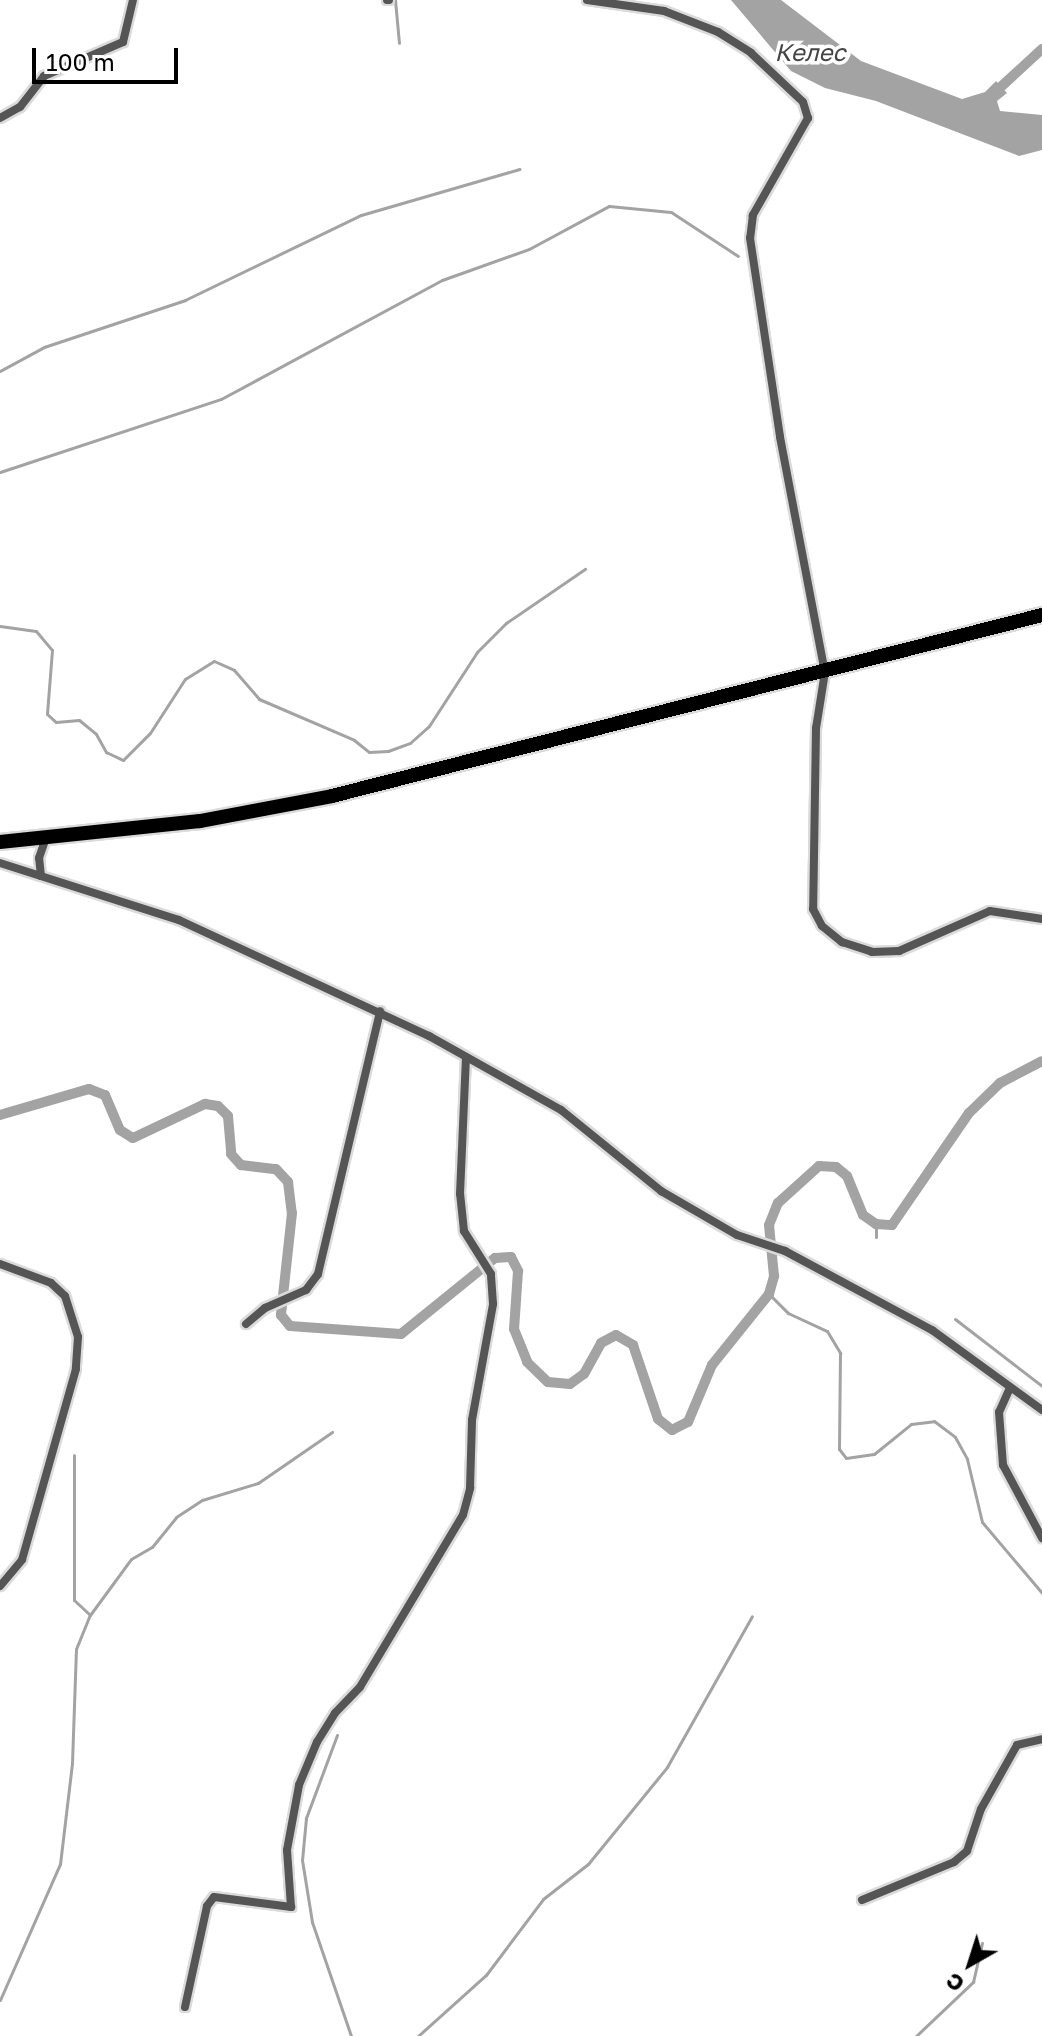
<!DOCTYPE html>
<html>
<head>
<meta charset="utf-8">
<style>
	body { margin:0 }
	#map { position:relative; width:1042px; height:2036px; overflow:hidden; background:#fff; font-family:"Golos Text",sans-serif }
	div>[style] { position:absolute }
	.water>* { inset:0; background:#a3a3a3 }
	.stream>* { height:3px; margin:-1.5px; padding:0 1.5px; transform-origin:1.5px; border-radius:1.5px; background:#a3a3a3 }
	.canal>* { height:10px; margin:-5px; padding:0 5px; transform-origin:5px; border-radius:5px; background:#a3a3a3 }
	.roads { filter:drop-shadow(2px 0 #dbdbdb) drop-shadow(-2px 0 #dbdbdb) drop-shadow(0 2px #dbdbdb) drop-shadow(0 -2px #dbdbdb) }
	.minor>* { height:8px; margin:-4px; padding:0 4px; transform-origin:4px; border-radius:4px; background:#555 }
	.trunk>* { height:14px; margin:-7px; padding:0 7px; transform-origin:7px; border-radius:7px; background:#000 }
	span { translate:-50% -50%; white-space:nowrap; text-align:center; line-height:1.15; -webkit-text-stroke:7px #fff; paint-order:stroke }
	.water-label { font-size:24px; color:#444; font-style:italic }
	.north { position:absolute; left:930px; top:1924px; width:80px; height:80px; -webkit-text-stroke:6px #fff; paint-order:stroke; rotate:219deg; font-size:22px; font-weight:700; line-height:32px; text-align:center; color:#000 }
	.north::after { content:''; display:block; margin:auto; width:28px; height:36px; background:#000; clip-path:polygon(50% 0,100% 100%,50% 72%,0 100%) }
	.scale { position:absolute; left:32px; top:48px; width:146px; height:36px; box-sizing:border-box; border:4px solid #000; border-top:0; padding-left:10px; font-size:24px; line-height:28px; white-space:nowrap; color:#000; -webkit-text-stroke:6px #fff; paint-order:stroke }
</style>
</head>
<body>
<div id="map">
	<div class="water">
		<i style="clip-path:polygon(731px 0,781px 0,861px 61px,962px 99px,985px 92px,996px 81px,1007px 93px,997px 101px,1000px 111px,1042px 115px,1042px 150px,1019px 156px,876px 101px,825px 88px,791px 71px)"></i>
	</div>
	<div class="stream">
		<i style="left:395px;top:0;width:43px;rotate:84.7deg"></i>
		<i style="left:0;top:371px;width:50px;rotate:-28.6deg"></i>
		<i style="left:44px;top:347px;width:149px;rotate:-18.4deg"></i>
		<i style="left:185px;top:300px;width:195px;rotate:-25.8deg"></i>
		<i style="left:361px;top:215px;width:165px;rotate:-16.2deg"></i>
		<i style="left:0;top:472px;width:233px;rotate:-18.3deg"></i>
		<i style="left:221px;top:399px;width:251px;rotate:-28.3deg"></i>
		<i style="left:442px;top:280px;width:92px;rotate:-19.6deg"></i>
		<i style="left:529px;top:249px;width:91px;rotate:-28.3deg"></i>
		<i style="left:609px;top:206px;width:62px;rotate:5.5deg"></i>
		<i style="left:671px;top:212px;width:80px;rotate:33.3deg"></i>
		<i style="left:0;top:626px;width:36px;rotate:8deg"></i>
		<i style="left:36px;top:631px;width:25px;rotate:50deg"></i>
		<i style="left:52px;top:650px;width:64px;rotate:94.5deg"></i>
		<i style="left:47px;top:714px;width:12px;rotate:42deg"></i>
		<i style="left:56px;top:722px;width:23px;rotate:-5deg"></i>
		<i style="left:79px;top:720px;width:22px;rotate:39deg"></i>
		<i style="left:96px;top:734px;width:21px;rotate:61deg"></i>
		<i style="left:106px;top:752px;width:19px;rotate:25deg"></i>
		<i style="left:123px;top:760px;width:38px;rotate:-45deg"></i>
		<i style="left:150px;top:733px;width:64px;rotate:-57.1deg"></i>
		<i style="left:185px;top:679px;width:34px;rotate:-32deg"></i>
		<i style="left:214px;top:661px;width:22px;rotate:24deg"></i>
		<i style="left:234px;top:670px;width:38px;rotate:49deg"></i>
		<i style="left:259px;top:699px;width:103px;rotate:23.3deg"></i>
		<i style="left:354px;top:740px;width:19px;rotate:39deg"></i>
		<i style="left:369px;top:752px;width:19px;rotate:-3deg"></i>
		<i style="left:388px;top:751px;width:23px;rotate:-20deg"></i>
		<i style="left:410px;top:743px;width:25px;rotate:-42deg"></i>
		<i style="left:429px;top:726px;width:88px;rotate:-57deg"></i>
		<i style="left:477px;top:652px;width:41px;rotate:-45deg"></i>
		<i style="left:506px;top:623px;width:96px;rotate:-34.4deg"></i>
		<i style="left:876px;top:1224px;width:13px;rotate:90deg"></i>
		<i style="left:769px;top:1294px;width:27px;rotate:45deg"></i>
		<i style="left:788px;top:1313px;width:43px;rotate:24.8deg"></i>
		<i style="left:827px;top:1331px;width:26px;rotate:59deg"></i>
		<i style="left:840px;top:1353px;width:96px;rotate:90.6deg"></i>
		<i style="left:839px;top:1449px;width:11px;rotate:52deg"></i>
		<i style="left:846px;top:1458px;width:28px;rotate:-8deg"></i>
		<i style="left:874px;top:1454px;width:48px;rotate:-39deg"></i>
		<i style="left:911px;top:1424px;width:23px;rotate:-7deg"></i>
		<i style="left:934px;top:1421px;width:26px;rotate:37deg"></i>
		<i style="left:955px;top:1437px;width:25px;rotate:61deg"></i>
		<i style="left:967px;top:1459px;width:65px;rotate:76.6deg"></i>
		<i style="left:982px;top:1522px;width:93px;rotate:49.8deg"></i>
		<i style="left:955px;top:1319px;width:110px;rotate:37.6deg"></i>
		<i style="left:74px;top:1455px;width:145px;rotate:90deg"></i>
		<i style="left:74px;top:1600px;width:22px;rotate:43deg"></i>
		<i style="left:337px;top:1735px;width:89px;rotate:110.5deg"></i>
		<i style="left:306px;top:1818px;width:42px;rotate:95.4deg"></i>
		<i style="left:302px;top:1860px;width:63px;rotate:80.8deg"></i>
		<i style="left:312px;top:1922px;width:120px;rotate:71.1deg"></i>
		<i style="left:0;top:2000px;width:149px;rotate:-66.2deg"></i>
		<i style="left:60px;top:1864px;width:102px;rotate:-83.2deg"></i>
		<i style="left:72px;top:1763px;width:114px;rotate:-88deg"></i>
		<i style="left:76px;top:1649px;width:37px;rotate:-68deg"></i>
		<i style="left:90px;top:1615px;width:69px;rotate:-53.8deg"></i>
		<i style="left:131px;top:1559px;width:24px;rotate:-30deg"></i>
		<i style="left:152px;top:1547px;width:38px;rotate:-51deg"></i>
		<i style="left:176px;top:1517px;width:31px;rotate:-33deg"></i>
		<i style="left:202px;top:1500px;width:59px;rotate:-16.9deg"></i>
		<i style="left:258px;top:1483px;width:90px;rotate:-34.6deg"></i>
		<i style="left:418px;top:2036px;width:91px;rotate:-41.9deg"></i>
		<i style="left:486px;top:1975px;width:95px;rotate:-53.1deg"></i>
		<i style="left:543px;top:1899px;width:57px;rotate:-37.9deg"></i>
		<i style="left:588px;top:1864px;width:125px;rotate:-50.8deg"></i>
		<i style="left:667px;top:1767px;width:173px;rotate:-60.6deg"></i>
		<i style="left:916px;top:2036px;width:79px;rotate:-43.5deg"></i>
		<i style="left:973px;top:1982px;width:40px;rotate:-77deg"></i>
	</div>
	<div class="canal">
		<i style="left:992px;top:95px;width:68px;rotate:-42.6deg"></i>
		<i style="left:0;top:1115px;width:93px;rotate:-16.3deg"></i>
		<i style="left:89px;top:1089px;width:17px;rotate:21deg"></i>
		<i style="left:105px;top:1095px;width:38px;rotate:67deg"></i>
		<i style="left:120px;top:1130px;width:15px;rotate:32deg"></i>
		<i style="left:133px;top:1138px;width:80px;rotate:-25.3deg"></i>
		<i style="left:205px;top:1104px;width:13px;rotate:9deg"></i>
		<i style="left:218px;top:1106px;width:14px;rotate:45deg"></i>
		<i style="left:228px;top:1116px;width:38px;rotate:85deg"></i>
		<i style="left:231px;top:1154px;width:15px;rotate:48deg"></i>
		<i style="left:241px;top:1165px;width:35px;rotate:7deg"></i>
		<i style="left:276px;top:1169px;width:18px;rotate:47deg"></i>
		<i style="left:288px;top:1182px;width:31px;rotate:83deg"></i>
		<i style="left:292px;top:1213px;width:103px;rotate:96.2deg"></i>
		<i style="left:281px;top:1315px;width:14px;rotate:51deg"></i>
		<i style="left:290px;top:1326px;width:111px;rotate:4.1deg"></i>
		<i style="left:401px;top:1334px;width:121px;rotate:-39deg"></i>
		<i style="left:495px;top:1258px;width:16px;rotate:-4deg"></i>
		<i style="left:511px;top:1257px;width:16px;rotate:63deg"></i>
		<i style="left:518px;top:1271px;width:58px;rotate:93.9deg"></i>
		<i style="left:514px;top:1329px;width:35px;rotate:68deg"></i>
		<i style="left:527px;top:1362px;width:29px;rotate:44deg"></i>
		<i style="left:548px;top:1382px;width:22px;rotate:5deg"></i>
		<i style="left:570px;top:1384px;width:17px;rotate:-36deg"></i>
		<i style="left:584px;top:1374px;width:35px;rotate:-61deg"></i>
		<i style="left:601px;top:1343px;width:17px;rotate:-28deg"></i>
		<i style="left:616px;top:1335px;width:20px;rotate:30deg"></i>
		<i style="left:633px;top:1345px;width:78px;rotate:71.3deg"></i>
		<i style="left:658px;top:1419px;width:18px;rotate:38deg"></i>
		<i style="left:672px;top:1430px;width:18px;rotate:-27deg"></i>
		<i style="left:688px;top:1422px;width:62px;rotate:-67.2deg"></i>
		<i style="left:712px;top:1365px;width:91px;rotate:-51.2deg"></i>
		<i style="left:769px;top:1294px;width:19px;rotate:-74deg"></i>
		<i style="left:774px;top:1276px;width:51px;rotate:-95.6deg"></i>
		<i style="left:769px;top:1225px;width:24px;rotate:-68deg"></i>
		<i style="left:778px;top:1203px;width:55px;rotate:-42.1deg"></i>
		<i style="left:819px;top:1166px;width:17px;rotate:3deg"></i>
		<i style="left:836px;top:1167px;width:14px;rotate:39deg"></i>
		<i style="left:847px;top:1176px;width:42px;rotate:67.7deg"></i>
		<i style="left:863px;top:1215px;width:16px;rotate:35deg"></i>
		<i style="left:876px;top:1224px;width:16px;rotate:4deg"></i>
		<i style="left:892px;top:1225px;width:136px;rotate:-55.5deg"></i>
		<i style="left:969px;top:1113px;width:43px;rotate:-44.1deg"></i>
		<i style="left:1000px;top:1083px;width:47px;rotate:-27.6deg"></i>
	</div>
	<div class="roads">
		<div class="minor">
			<i style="left:387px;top:0;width:2px"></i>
			<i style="left:587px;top:0;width:78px;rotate:8.1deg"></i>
			<i style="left:664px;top:11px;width:58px;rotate:21.3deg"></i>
			<i style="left:718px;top:32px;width:39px;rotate:32deg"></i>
			<i style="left:751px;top:53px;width:71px;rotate:43.3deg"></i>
			<i style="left:803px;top:102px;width:17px;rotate:73deg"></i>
			<i style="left:808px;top:118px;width:112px;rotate:119.6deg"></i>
			<i style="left:753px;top:215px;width:23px;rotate:97deg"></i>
			<i style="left:750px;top:238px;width:201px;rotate:81.4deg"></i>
			<i style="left:780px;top:437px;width:239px;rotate:79.2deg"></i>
			<i style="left:825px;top:672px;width:57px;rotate:99.1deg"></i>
			<i style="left:816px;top:728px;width:181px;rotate:90.9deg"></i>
			<i style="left:813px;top:909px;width:19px;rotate:62deg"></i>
			<i style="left:822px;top:926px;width:26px;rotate:39deg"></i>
			<i style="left:842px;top:942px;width:32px;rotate:18deg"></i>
			<i style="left:872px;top:952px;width:27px;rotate:-2deg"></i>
			<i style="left:899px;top:951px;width:99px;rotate:-23.7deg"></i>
			<i style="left:990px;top:911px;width:53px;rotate:8.7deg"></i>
			<i style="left:0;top:118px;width:23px;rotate:-29deg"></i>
			<i style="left:20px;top:107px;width:39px;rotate:-52deg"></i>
			<i style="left:44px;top:76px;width:86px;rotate:-23.3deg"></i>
			<i style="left:123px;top:42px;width:43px;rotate:-76.6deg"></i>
			<i style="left:0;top:863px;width:188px;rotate:17.7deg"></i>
			<i style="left:179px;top:920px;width:276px;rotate:24.9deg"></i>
			<i style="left:429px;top:1036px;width:151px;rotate:29.3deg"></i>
			<i style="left:561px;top:1110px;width:129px;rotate:39deg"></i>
			<i style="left:661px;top:1191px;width:88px;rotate:30.1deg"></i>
			<i style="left:737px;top:1235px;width:51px;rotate:18.4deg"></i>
			<i style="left:785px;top:1251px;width:167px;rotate:28.3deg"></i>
			<i style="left:932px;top:1330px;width:136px;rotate:36deg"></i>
			<i style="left:41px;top:876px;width:18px;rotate:-96deg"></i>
			<i style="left:39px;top:858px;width:21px;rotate:-71deg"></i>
			<i style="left:0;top:1264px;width:54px;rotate:20.4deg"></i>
			<i style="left:51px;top:1283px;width:19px;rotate:43deg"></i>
			<i style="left:65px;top:1296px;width:43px;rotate:72.4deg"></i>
			<i style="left:78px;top:1337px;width:32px;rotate:94deg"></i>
			<i style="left:76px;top:1369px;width:198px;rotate:105.8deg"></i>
			<i style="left:22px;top:1560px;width:34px;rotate:130deg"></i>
			<i style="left:246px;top:1324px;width:25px;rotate:-40deg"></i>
			<i style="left:265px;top:1308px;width:45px;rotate:-23.7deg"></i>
			<i style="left:306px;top:1290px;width:20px;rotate:-53deg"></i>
			<i style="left:318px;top:1274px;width:270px;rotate:-76.7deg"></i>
			<i style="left:1009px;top:1390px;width:24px;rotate:114deg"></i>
			<i style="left:999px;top:1412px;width:53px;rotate:85.7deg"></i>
			<i style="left:1003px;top:1465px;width:83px;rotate:61.9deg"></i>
			<i style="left:862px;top:1900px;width:100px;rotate:-22.4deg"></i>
			<i style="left:954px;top:1862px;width:17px;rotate:-40deg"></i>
			<i style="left:967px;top:1851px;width:44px;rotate:-71.6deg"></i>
			<i style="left:981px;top:1809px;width:73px;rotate:-60.6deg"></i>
			<i style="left:1017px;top:1745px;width:26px;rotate:-13deg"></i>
			<i style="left:185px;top:2007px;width:103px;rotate:-77.7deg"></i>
			<i style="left:207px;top:1906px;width:11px;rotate:-52deg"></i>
			<i style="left:214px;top:1897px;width:78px;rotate:7.4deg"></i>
			<i style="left:291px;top:1907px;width:57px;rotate:-94deg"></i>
			<i style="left:287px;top:1850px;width:66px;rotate:-79.5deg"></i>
			<i style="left:299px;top:1785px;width:47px;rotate:-67.3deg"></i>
			<i style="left:317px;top:1742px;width:34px;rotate:-58deg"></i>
			<i style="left:335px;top:1713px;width:36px;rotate:-46deg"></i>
			<i style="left:360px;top:1687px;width:200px;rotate:-59.1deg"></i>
			<i style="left:463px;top:1515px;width:28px;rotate:-75deg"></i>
			<i style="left:470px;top:1488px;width:68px;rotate:-88.3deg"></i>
			<i style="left:472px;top:1420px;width:118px;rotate:-79.7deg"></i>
			<i style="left:493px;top:1304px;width:30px;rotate:-94deg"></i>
			<i style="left:491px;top:1274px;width:51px;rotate:-122.1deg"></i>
			<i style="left:464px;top:1231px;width:37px;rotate:-96deg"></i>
			<i style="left:460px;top:1194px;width:137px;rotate:-87.5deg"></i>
		</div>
		<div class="trunk">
			<i style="left:0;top:842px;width:201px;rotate:-6deg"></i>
			<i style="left:200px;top:821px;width:134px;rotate:-10.7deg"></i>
			<i style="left:332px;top:796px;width:733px;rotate:-14.3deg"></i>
		</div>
	</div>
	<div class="water-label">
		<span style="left:810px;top:52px">Келес</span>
	</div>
	<div class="north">С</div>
	<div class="scale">100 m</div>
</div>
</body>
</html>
